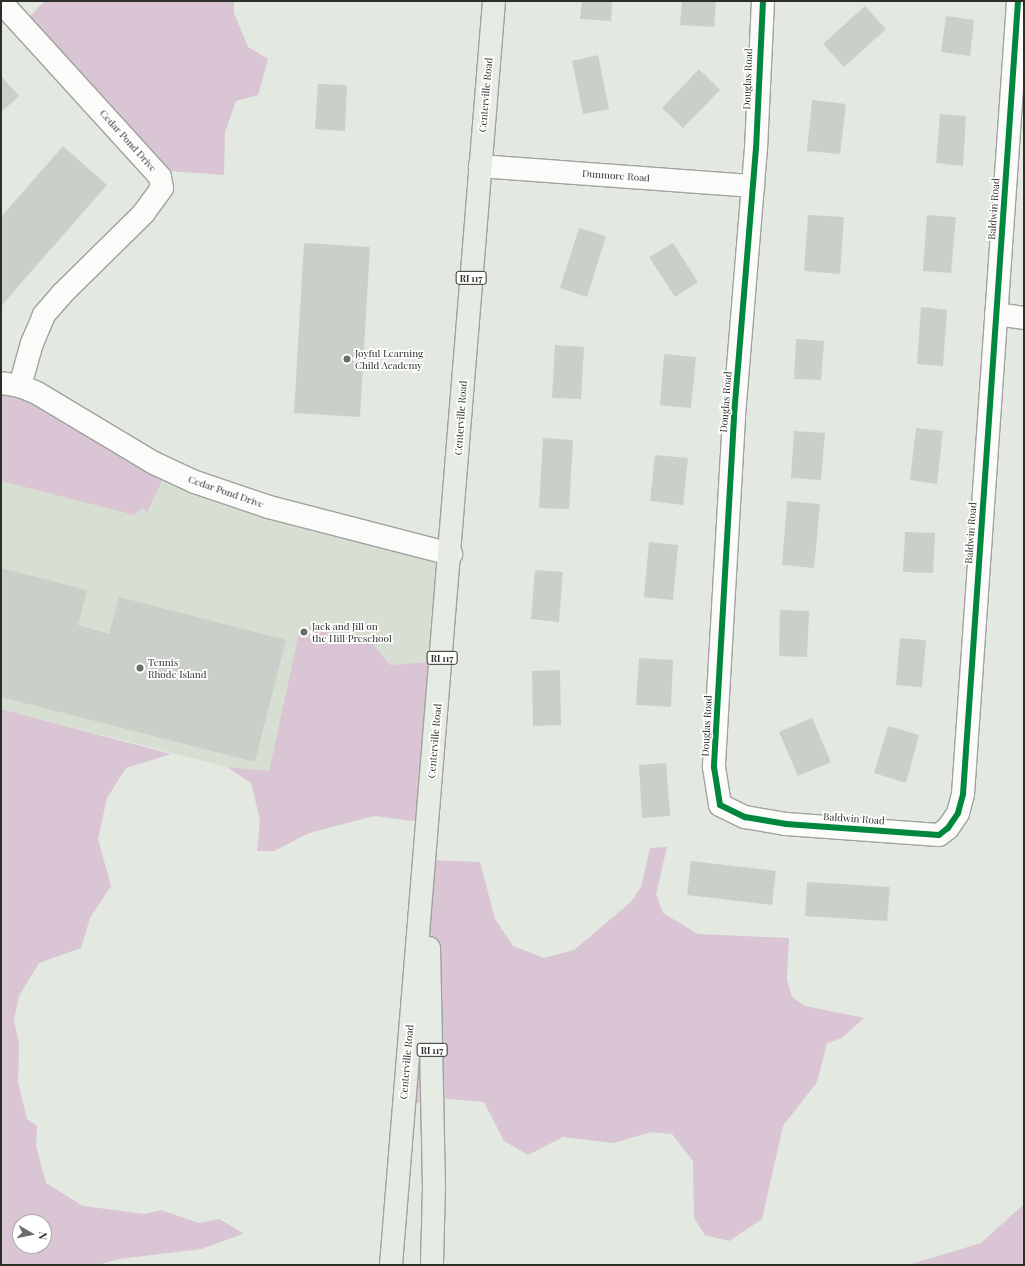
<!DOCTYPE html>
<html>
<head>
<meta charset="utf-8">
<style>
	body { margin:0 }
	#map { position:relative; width:1025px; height:1266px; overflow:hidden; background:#e3e8e1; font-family:"Playfair Display",serif }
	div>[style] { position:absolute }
	.built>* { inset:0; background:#d6dfd1 }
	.forest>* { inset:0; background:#d9c5d3 }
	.building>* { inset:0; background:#cbcfc9 }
	.roads { filter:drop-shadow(1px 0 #9fa29d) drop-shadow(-1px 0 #9fa29d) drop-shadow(0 1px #9fa29d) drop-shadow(0 -1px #9fa29d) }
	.street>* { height:22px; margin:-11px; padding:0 11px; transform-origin:11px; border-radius:11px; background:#fbfcfa }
	.primary>* { height:22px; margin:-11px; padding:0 11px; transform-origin:11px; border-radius:11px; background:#e6ebe4 }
	.cycleway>* { height:6px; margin:-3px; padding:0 3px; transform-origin:3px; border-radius:3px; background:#00873e }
	.dots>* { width:11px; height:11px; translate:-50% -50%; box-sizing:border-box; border:2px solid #fff; border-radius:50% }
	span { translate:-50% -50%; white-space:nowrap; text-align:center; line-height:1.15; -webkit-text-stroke:3.5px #fff; paint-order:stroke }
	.shield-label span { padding:1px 3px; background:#fff; border:1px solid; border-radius:3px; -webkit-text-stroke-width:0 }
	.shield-label { font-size:9px; color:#2b2e29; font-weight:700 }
	.street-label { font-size:10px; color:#2b2e29 }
	.poi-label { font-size:10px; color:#2b2e29 }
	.left { translate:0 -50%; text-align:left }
	.frame { position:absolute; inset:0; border:2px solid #2b2e29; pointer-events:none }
	.north { position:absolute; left:12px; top:1214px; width:40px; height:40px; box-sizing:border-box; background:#fff; border:1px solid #aaaba9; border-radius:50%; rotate:99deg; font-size:11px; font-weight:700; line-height:16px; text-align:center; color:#2b2e29 }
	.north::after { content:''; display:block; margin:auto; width:14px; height:18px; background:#6b6f69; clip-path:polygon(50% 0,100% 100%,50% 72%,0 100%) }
</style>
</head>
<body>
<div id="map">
	<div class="built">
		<i style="clip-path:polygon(167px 470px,444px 554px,442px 661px,390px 665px,369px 641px,298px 637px,269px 771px,227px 767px,1px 709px,1px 481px,134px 515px,144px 508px,147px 513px)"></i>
	</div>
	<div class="forest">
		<i style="clip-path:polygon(45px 1px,234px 1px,234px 13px,248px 47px,268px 59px,258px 95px,236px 101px,225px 132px,224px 175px,156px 170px,26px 20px)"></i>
		<i style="clip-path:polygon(1px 384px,167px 470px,147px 513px,143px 508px,134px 515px,1px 481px)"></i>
		<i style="clip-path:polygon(308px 628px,370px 641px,390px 665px,442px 661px,429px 823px,374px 816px,309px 833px,274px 851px,257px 851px,260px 820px,251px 783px,227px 767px,269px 771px,298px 637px)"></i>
		<i style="clip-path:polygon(evenodd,1px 709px,171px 754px,126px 768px,107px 798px,98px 839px,111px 886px,90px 918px,81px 948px,39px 963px,19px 996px,14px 1020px,19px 1044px,18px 1083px,27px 1119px,37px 1126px,36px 1146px,46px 1183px,83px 1206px,145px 1214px,161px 1210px,199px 1223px,219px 1219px,243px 1233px,240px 1235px,201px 1249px,119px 1259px,98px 1265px,1px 1265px,1px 709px,20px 1222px,44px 1222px,44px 1246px,20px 1246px,20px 1222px)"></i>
		<i style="clip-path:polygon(667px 847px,656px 894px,663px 913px,698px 934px,789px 938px,787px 980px,792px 997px,805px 1006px,864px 1018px,842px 1038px,827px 1043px,817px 1082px,783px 1126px,762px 1219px,729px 1241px,705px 1235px,694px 1218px,693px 1161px,672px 1134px,652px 1132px,613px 1143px,563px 1137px,528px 1155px,504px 1141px,484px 1102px,438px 1098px,409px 1105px,429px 860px,480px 862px,495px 919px,513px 946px,544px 958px,574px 950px,631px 902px,641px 887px,650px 848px)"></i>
		<i style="clip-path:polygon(1024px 1204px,1024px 1265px,908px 1265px,981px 1243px)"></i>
	</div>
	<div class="building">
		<i style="clip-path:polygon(582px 1px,612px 1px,611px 21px,580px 19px)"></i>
		<i style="clip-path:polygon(682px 1px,716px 1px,714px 27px,680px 25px)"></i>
		<i style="clip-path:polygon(865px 6px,886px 29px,844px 67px,823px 44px)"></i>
		<i style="clip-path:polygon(946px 16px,974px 20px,970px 56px,941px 52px)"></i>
		<i style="clip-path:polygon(598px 55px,609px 109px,583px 114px,572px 61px)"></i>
		<i style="clip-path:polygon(699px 69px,720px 90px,683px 128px,662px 108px)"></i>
		<i style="clip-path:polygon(1px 76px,19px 96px,1px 112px)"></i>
		<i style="clip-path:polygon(318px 84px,347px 85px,345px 131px,315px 129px)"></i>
		<i style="clip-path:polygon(812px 100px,846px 104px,840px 154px,807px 151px)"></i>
		<i style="clip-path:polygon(940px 114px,966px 116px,963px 166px,936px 163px)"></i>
		<i style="clip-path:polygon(63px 146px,107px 185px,1px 306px,1px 217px)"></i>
		<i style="clip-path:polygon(808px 215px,844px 217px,840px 274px,804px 271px)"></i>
		<i style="clip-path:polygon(927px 215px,956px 217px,951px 273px,923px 271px)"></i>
		<i style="clip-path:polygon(579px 228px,606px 236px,587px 297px,560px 288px)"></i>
		<i style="clip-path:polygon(304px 243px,370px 247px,360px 417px,294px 413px)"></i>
		<i style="clip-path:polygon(673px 243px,698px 282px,675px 297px,649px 257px)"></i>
		<i style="clip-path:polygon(921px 307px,947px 310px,943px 366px,917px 364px)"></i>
		<i style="clip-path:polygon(796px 339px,824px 341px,821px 380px,794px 379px)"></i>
		<i style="clip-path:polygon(555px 345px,584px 347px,581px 399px,552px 398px)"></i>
		<i style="clip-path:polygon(664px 354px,696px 357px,691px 408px,660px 405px)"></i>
		<i style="clip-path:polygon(916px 428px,943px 431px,937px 484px,910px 480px)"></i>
		<i style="clip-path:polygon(794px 431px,825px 433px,821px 480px,791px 478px)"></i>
		<i style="clip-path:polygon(543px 438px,573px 440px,569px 509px,539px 508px)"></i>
		<i style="clip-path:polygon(655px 455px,688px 458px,683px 505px,650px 501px)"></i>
		<i style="clip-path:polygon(787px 501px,820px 504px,814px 568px,782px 565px)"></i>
		<i style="clip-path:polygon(905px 532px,935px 533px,933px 573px,903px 572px)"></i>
		<i style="clip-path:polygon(649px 542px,678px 545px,673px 600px,644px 597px)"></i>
		<i style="clip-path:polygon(1px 568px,87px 590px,78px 625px,109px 634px,119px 597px,286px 640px,255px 762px,1px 697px)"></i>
		<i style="clip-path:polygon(535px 570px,563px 572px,559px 622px,531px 619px)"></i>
		<i style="clip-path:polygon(780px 610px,809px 611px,807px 657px,779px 656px)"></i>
		<i style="clip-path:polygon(900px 638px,926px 640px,922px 687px,896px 685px)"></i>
		<i style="clip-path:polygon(639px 658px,673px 660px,671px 707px,636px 705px)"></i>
		<i style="clip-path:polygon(560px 670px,561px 725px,533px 726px,532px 671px)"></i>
		<i style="clip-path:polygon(812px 718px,831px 762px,798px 776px,779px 732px)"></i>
		<i style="clip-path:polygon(888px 726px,919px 735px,906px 783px,874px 773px)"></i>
		<i style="clip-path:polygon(666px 763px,670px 816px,642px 818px,639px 765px)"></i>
		<i style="clip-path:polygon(691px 861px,776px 871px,772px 905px,687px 895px)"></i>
		<i style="clip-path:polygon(807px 882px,890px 887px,887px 921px,805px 916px)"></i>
	</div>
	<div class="roads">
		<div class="street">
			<i style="left:763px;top:1px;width:147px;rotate:92.7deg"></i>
			<i style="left:756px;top:148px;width:271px;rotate:94.7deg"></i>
			<i style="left:734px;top:418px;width:350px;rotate:93.3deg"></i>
			<i style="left:714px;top:767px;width:38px;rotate:81deg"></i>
			<i style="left:720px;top:805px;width:28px;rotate:26deg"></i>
			<i style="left:745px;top:817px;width:42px;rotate:9.7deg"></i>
			<i style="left:786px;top:824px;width:153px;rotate:4.1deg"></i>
			<i style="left:939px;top:835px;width:11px;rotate:-38deg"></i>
			<i style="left:948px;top:828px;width:18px;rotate:-56deg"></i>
			<i style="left:958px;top:813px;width:20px;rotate:-75deg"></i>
			<i style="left:963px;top:794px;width:795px;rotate:-86.03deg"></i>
			<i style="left:1px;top:2px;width:236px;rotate:47.7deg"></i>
			<i style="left:160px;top:177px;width:11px;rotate:80deg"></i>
			<i style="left:162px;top:188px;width:31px;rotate:126deg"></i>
			<i style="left:144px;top:213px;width:115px;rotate:135.4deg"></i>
			<i style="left:62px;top:294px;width:28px;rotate:131deg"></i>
			<i style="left:44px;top:315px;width:30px;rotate:113deg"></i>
			<i style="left:32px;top:343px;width:45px;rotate:105.6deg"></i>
			<i style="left:480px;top:166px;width:274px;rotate:4.2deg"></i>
			<i style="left:996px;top:314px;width:28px;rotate:8deg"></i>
			<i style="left:1px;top:383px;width:19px;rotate:9deg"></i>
			<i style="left:20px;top:386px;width:18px;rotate:22deg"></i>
			<i style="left:37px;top:393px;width:136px;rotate:30.9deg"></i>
			<i style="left:154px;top:463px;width:45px;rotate:24.9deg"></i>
			<i style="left:195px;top:482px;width:78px;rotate:18.7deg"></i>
			<i style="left:269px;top:507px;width:188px;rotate:14.5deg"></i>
		</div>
		<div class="primary">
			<i style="left:429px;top:948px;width:239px;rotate:88.8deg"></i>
			<i style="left:434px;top:1187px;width:78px;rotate:91.5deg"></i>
			<i style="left:391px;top:1265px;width:1268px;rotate:-85.34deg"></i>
		</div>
	</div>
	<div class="cycleway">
		<i style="left:763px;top:1px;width:147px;rotate:92.7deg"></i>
		<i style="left:756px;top:148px;width:271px;rotate:94.7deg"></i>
		<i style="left:734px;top:418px;width:350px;rotate:93.3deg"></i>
		<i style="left:714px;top:767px;width:38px;rotate:81deg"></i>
		<i style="left:720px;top:805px;width:28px;rotate:26deg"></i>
		<i style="left:745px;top:817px;width:42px;rotate:9.7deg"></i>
		<i style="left:786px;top:824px;width:153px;rotate:4.1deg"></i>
		<i style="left:939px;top:835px;width:11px;rotate:-38deg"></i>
		<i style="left:948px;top:828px;width:18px;rotate:-56deg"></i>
		<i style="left:958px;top:813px;width:20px;rotate:-75deg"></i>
		<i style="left:963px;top:794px;width:795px;rotate:-86.03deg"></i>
	</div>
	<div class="dots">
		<i style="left:347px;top:359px;background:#6b6f69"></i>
		<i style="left:304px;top:632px;background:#6b6f69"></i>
		<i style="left:140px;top:668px;background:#6b6f69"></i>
	</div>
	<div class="shield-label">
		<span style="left:471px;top:278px">RI 117</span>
		<span style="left:442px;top:658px">RI 117</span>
		<span style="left:432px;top:1050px">RI 117</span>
	</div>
	<div class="street-label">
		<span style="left:748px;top:79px;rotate:-88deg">Douglas Road</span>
		<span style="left:486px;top:95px;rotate:-85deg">Centerville Road</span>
		<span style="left:128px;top:141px;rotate:48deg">Cedar Pond Drive</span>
		<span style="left:616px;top:176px;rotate:4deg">Dunmore Road</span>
		<span style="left:994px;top:209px;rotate:-86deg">Baldwin Road</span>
		<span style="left:726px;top:402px;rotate:-86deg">Douglas Road</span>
		<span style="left:461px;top:418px;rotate:-86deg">Centerville Road</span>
		<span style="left:226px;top:492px;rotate:19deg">Cedar Pond Drive</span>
		<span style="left:971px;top:533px;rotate:-86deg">Baldwin Road</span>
		<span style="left:707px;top:726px;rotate:-87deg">Douglas Road</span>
		<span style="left:435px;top:741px;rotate:-85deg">Centerville Road</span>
		<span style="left:854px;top:819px;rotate:4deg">Baldwin Road</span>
		<span style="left:407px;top:1062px;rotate:-85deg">Centerville Road</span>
	</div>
	<div class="poi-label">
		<span class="left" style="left:355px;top:359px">Joyful Learning<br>Child Academy</span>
		<span class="left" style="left:312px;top:632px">Jack and Jill on<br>the Hill Preschool</span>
		<span class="left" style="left:148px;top:668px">Tennis<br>Rhode Island</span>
	</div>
	<div class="frame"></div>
	<div class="north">N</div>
</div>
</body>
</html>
